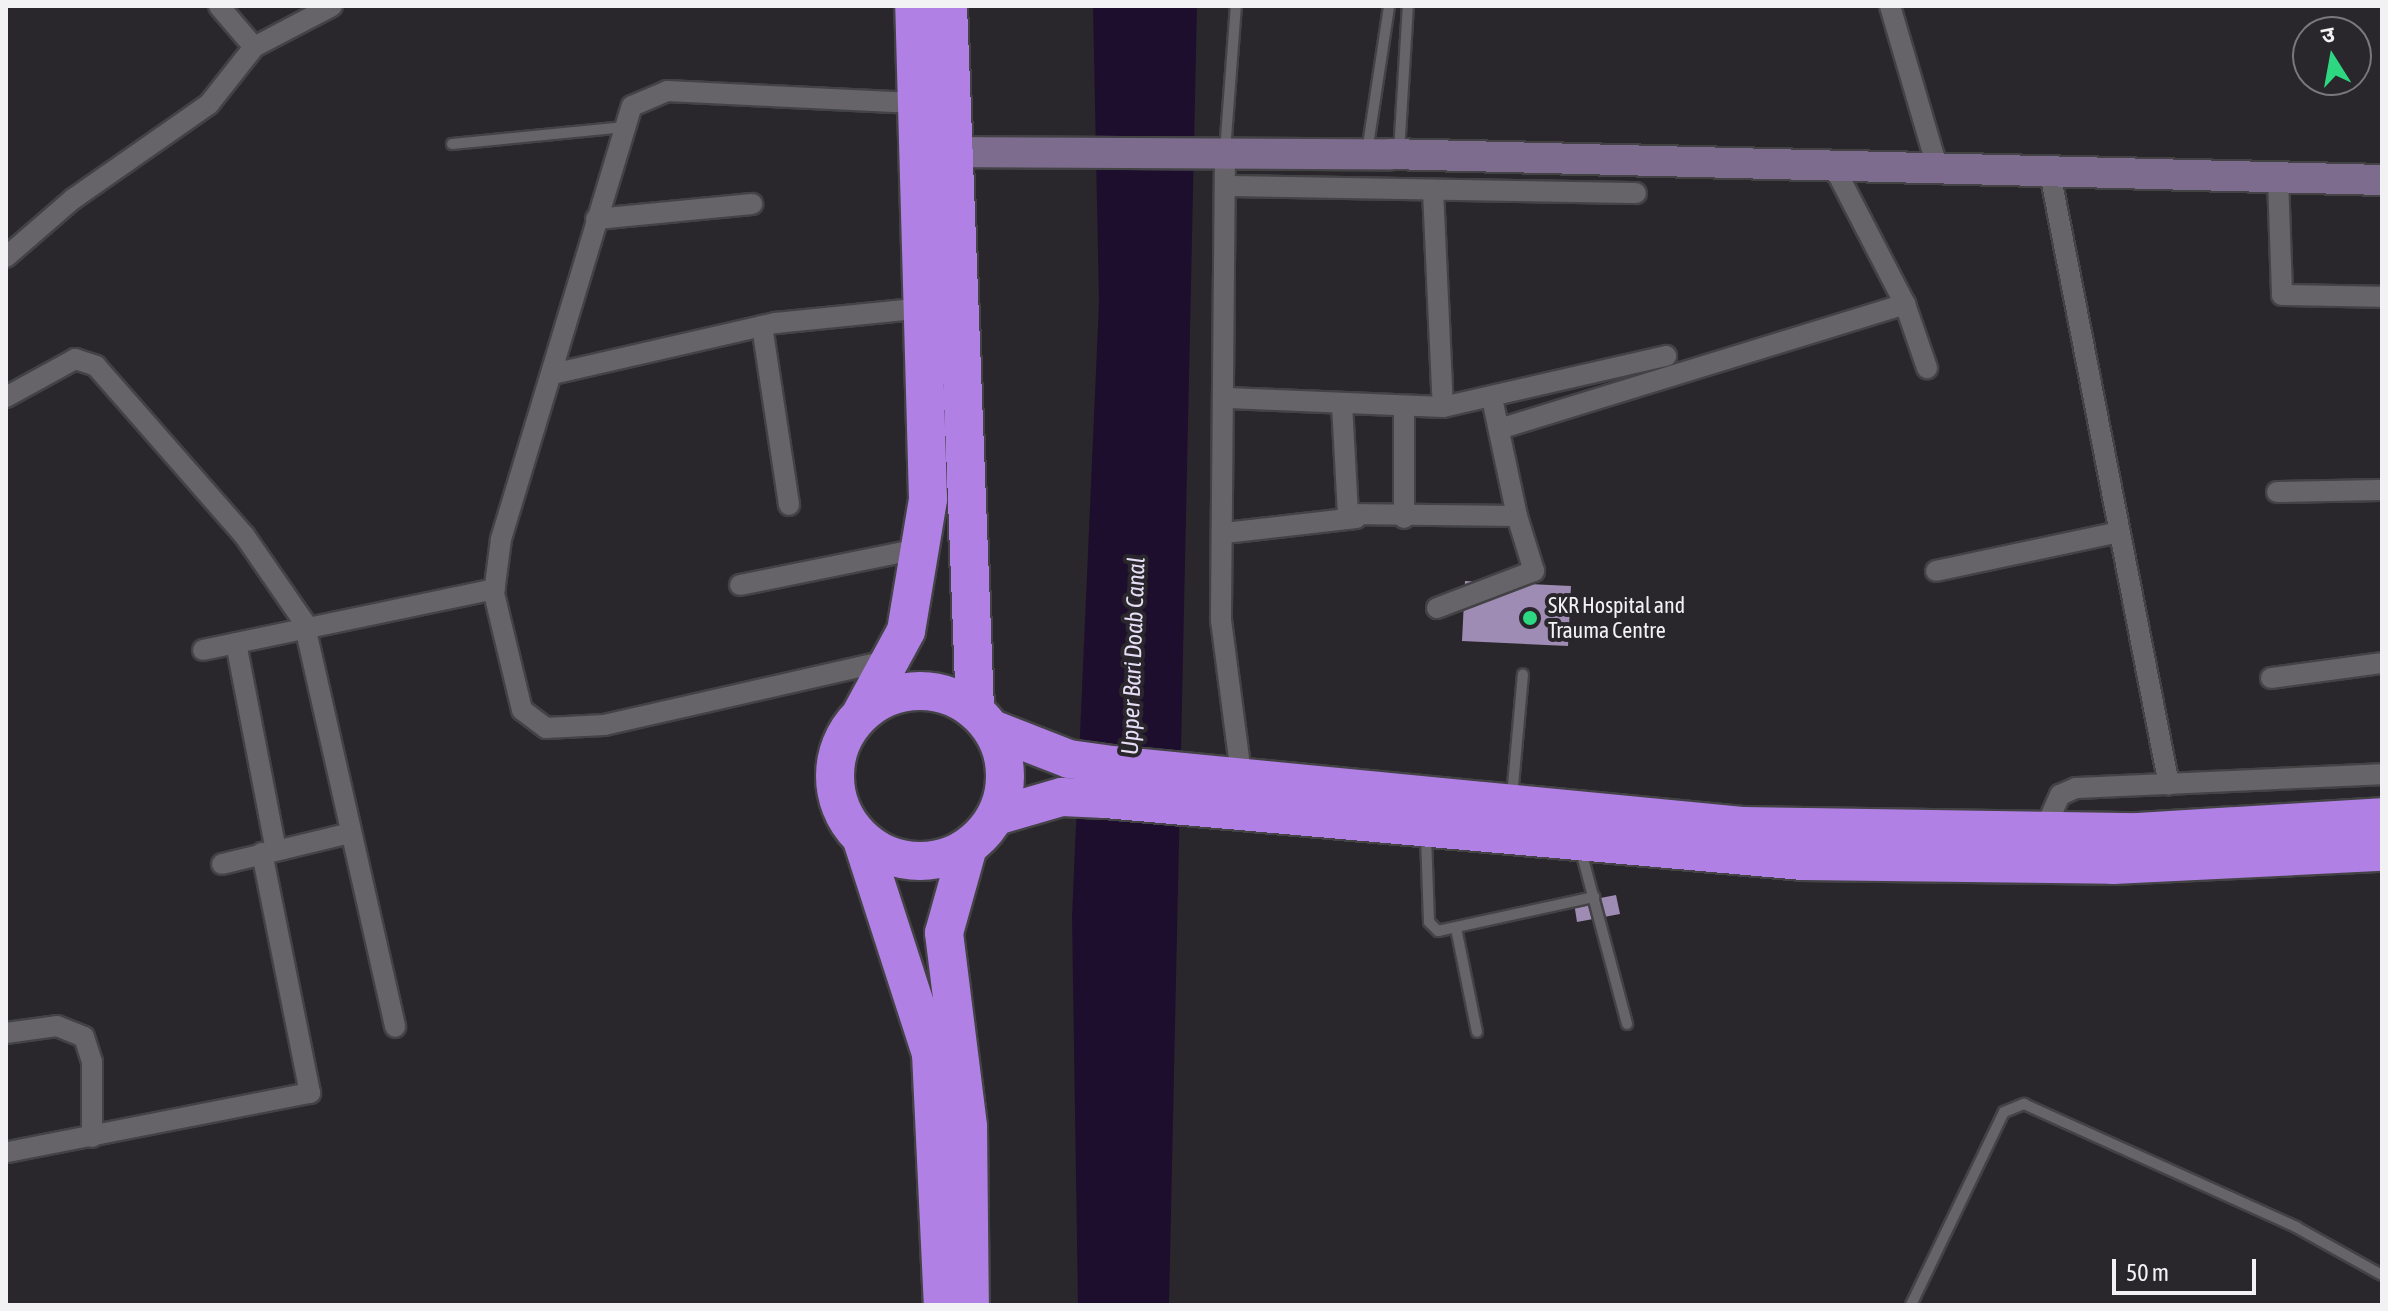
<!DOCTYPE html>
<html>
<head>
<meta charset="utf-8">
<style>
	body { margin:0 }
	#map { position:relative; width:2388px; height:1311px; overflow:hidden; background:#29272b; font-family:"Asap Condensed","Noto Sans Devanagari",sans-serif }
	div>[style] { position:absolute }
	.water>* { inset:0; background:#1e0e2e }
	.building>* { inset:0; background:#9e8cb4 }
	.roads { filter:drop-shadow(2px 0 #434245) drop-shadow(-2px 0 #434245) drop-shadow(0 2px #434245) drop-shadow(0 -2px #434245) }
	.lane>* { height:10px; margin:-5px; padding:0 5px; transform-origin:5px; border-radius:5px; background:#676469 }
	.street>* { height:20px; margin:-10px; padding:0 10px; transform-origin:10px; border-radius:10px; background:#676469 }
	.secondary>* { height:30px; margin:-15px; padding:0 15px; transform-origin:15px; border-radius:15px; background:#7d6c8e }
	.highway>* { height:38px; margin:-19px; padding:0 19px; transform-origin:19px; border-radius:19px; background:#b180e5 }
	.highway>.ring { margin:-19px; padding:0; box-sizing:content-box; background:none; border:38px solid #b180e5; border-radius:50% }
	.dots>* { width:22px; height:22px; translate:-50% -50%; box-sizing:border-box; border:4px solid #29272b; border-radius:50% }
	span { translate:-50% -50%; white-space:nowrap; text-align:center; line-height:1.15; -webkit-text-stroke:8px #29272b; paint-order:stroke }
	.poi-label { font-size:22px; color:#f2f1f3 }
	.left { translate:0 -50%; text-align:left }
	.water-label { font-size:24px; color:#e8ddf6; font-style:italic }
	.frame { position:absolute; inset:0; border:8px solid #f2f1f3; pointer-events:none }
	.north { position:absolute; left:2292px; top:16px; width:80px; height:80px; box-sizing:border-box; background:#29272b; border:2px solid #79787b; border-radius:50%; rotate:349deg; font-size:22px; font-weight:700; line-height:32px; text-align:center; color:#f2f1f3 }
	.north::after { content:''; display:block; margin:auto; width:28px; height:36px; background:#2ed883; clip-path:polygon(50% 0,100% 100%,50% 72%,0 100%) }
	.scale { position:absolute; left:2112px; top:1259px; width:144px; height:36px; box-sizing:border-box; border:4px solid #f2f1f3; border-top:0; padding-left:10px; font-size:24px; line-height:28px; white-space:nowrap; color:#f2f1f3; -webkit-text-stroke:6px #29272b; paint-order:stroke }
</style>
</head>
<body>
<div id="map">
	<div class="water">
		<i style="clip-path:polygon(1093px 6px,1197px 6px,1169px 1305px,1078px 1305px,1072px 917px,1099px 302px)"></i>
	</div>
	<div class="building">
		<i style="clip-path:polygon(1465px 581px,1571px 586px,1568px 646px,1462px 641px)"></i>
		<i style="clip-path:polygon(1616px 895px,1620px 914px,1577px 922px,1574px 903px)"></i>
	</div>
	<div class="roads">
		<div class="lane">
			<i style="left:452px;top:144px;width:174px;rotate:-5.6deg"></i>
			<i style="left:1225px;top:151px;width:145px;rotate:-85.7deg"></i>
			<i style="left:1367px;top:152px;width:148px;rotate:-81.4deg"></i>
			<i style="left:1399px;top:152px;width:146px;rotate:-86.5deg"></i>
			<i style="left:1512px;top:797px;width:123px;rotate:-84.9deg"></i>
			<i style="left:1426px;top:836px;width:86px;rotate:88deg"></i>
			<i style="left:1429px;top:922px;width:13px;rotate:45deg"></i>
			<i style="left:1438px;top:931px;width:160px;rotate:-12.3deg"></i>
			<i style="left:1581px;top:851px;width:179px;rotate:75.1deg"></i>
			<i style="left:1456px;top:928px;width:106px;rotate:78.6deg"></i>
			<i style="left:1911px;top:1305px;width:214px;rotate:-64.3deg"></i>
			<i style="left:2004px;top:1112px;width:22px;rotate:-22deg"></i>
			<i style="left:2024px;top:1104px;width:299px;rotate:24.3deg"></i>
			<i style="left:2296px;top:1227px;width:98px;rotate:29.2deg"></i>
		</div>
		<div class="street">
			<i style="left:219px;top:6px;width:54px;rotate:49.5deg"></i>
			<i style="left:1890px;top:6px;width:168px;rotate:73.7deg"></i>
			<i style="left:1225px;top:153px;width:467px;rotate:90.5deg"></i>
			<i style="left:1221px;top:620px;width:156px;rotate:82.6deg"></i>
			<i style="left:2050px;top:173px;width:623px;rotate:79deg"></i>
			<i style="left:2278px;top:178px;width:117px;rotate:88deg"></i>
			<i style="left:2282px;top:295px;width:100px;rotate:1.1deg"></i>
			<i style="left:1225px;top:186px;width:411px;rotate:1deg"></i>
			<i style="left:1433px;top:190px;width:217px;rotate:87.4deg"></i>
			<i style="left:596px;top:219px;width:157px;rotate:-5.5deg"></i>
			<i style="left:6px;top:257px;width:89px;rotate:-40.9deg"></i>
			<i style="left:73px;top:199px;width:166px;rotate:-34.9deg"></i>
			<i style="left:209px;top:104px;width:73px;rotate:-51.7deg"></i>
			<i style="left:254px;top:47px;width:88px;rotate:-27.7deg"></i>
			<i style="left:1905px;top:304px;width:68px;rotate:71deg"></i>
			<i style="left:762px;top:326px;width:181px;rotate:81.4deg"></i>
			<i style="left:557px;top:373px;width:225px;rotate:-12.9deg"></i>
			<i style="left:776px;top:323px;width:149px;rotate:-5.8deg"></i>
			<i style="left:6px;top:397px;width:79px;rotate:-28.8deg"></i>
			<i style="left:75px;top:359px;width:22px;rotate:18deg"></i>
			<i style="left:96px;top:366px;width:225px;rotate:48.8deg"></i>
			<i style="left:244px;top:535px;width:106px;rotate:55.4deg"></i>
			<i style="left:304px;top:622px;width:415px;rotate:77.3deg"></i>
			<i style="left:1228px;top:398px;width:215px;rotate:2.4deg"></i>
			<i style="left:1443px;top:407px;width:229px;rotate:-12.9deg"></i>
			<i style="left:1342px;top:404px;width:110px;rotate:86.9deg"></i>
			<i style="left:1348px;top:514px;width:169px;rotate:0.7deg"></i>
			<i style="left:1517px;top:516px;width:121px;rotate:-102deg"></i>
			<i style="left:1499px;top:429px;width:425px;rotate:-17.1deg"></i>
			<i style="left:1905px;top:304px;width:157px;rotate:-117.4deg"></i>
			<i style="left:2277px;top:492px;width:105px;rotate:-1.1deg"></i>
			<i style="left:1404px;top:518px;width:110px;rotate:-90deg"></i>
			<i style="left:1225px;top:533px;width:132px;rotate:-6.5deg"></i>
			<i style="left:1936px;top:571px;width:187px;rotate:-12deg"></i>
			<i style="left:740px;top:585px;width:187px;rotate:-11.4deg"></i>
			<i style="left:1437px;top:608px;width:104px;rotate:-20.9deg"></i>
			<i style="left:1534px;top:571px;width:58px;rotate:-107.2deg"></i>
			<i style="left:236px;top:643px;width:211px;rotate:79.1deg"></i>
			<i style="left:203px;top:650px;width:298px;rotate:-11.8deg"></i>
			<i style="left:890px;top:660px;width:293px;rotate:167.2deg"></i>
			<i style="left:604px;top:725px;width:58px;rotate:177deg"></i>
			<i style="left:546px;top:728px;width:30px;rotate:-143deg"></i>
			<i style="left:522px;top:710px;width:120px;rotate:-103.5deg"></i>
			<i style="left:494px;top:593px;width:54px;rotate:-82.6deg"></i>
			<i style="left:501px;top:539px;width:452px;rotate:-73.2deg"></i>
			<i style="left:632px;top:106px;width:38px;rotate:-23deg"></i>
			<i style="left:667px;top:91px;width:247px;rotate:2.8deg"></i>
			<i style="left:2271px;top:678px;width:112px;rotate:-7.7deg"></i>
			<i style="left:2043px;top:833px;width:42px;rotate:-65.9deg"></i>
			<i style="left:2060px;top:795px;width:17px;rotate:-24deg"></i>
			<i style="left:2076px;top:788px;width:306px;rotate:-2.6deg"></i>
			<i style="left:222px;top:864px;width:132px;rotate:-13.6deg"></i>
			<i style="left:6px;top:1033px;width:51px;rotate:-7.8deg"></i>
			<i style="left:57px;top:1026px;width:29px;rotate:22deg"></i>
			<i style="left:84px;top:1037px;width:26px;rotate:72deg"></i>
			<i style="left:92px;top:1062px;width:75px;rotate:90deg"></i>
			<i style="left:8px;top:1152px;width:308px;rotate:-11.1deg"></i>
			<i style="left:310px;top:1093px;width:245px;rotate:-101.3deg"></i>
		</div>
		<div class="secondary">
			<i style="left:950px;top:152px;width:440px;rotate:0.3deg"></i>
			<i style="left:1390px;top:154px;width:992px;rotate:1.5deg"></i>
		</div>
		<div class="highway">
			<i style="left:948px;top:6px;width:705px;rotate:87.8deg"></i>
			<i class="ring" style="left:835px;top:691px;width:132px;height:132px"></i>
			<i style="left:862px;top:712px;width:92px;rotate:-61.5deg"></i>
			<i style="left:906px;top:631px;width:134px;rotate:-80.5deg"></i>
			<i style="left:928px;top:499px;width:493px;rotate:-91.6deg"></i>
			<i style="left:992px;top:729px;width:83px;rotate:21.3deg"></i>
			<i style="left:1069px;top:759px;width:42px;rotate:8.1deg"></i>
			<i style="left:1111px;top:765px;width:634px;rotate:5.52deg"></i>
			<i style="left:1742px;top:826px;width:396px;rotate:0.9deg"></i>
			<i style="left:2138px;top:832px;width:244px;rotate:-3.5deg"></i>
			<i style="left:996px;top:816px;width:69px;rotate:-16.1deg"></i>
			<i style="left:1062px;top:797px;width:43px;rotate:2.7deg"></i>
			<i style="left:1105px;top:799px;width:700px;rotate:5.08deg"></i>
			<i style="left:1802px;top:861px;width:311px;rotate:0.7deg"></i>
			<i style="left:2113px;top:865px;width:269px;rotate:-2.8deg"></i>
			<i style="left:862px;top:840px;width:224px;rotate:72.1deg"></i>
			<i style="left:931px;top:1053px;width:252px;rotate:87.3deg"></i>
			<i style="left:968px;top:847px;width:89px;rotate:105.6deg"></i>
			<i style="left:944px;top:933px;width:195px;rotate:82.9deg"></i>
			<i style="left:968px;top:1127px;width:178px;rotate:89.4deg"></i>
		</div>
	</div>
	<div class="dots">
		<i style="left:1530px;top:618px;background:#2ed883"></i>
	</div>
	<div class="poi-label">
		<span class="left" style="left:1548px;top:618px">SKR Hospital and<br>Trauma Centre</span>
	</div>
	<div class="water-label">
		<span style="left:1133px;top:656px;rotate:-88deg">Upper Bari Doab Canal</span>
	</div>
	<div class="frame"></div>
	<div class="north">उ</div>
	<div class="scale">50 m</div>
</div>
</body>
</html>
